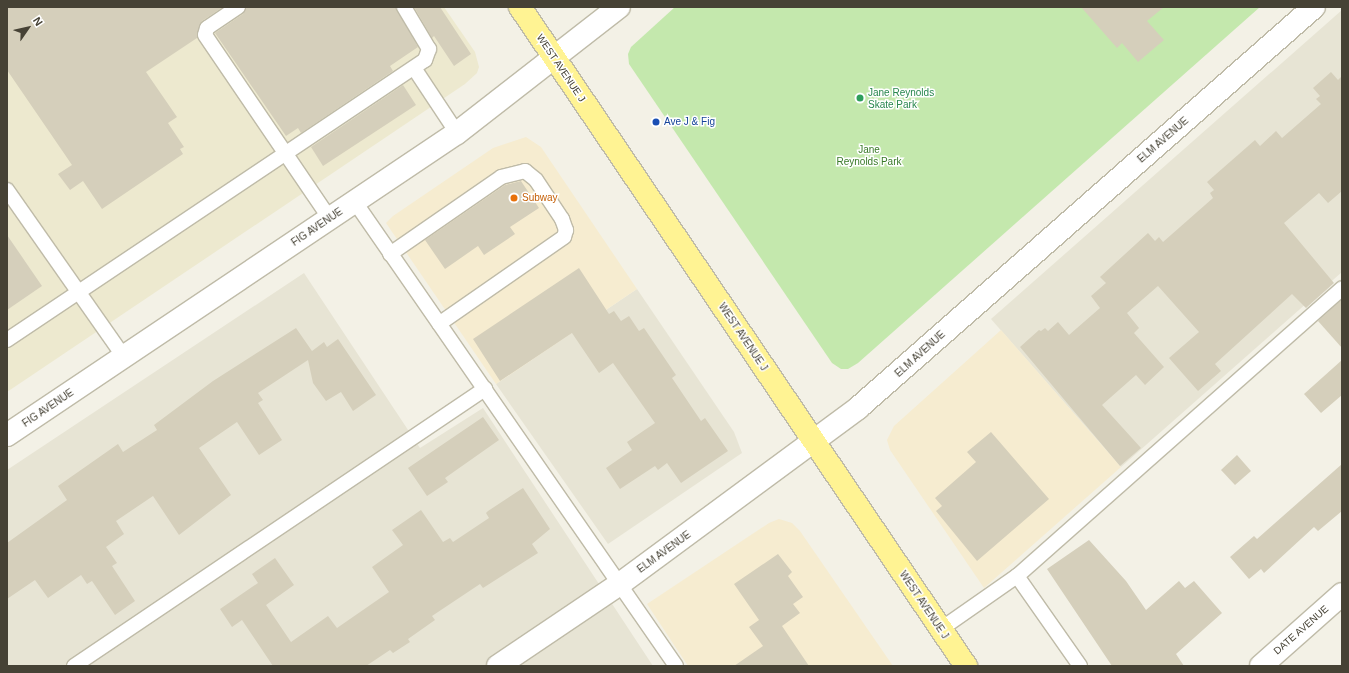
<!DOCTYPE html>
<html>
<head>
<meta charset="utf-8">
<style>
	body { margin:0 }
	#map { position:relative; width:1349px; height:673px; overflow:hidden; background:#f3f1e6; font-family:Arial,sans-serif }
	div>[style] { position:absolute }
	.residential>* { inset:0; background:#e7e4d4 }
	.commercial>* { inset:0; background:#f6ecd0 }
	.education>* { inset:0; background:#ede9cf }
	.green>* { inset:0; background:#c4e8ad }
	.building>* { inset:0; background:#d5cfbb }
	.roads { filter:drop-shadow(1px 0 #bfbba8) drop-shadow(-1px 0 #bfbba8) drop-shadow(0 1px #bfbba8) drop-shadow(0 -1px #bfbba8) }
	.service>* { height:14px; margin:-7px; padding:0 7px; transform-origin:7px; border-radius:7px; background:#fff }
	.minor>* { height:22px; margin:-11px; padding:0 11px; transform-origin:11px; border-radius:11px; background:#fff }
	.primary>* { height:22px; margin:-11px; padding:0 11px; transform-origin:11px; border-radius:11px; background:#fff393 }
	.dots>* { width:11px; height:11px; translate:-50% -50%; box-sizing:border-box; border:2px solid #fff; border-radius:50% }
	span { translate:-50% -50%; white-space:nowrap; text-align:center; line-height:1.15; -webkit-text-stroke:3px #fff; paint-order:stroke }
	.street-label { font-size:10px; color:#464235 }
	.leisure-label { font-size:10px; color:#27864d }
	.left { translate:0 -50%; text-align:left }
	.transit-label { font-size:10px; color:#164399 }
	.park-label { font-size:10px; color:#387927 }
	.food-label { font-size:10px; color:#c56008 }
	.frame { position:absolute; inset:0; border:8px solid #464235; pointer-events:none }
	.north { position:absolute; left:8px; top:8px; width:40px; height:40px; -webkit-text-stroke:3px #fff; paint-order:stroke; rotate:56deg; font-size:11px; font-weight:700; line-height:16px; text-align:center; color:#464235 }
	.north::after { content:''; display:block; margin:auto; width:14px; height:18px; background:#464235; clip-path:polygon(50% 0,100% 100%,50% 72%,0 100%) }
</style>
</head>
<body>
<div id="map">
	<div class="residential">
		<i style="clip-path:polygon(1342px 10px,1342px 272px,1121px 467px,991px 319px)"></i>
		<i style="clip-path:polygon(304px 273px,420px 448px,483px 408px,653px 666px,7px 666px,7px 470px)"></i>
		<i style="clip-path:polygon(637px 289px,734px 432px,742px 453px,608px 544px,496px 384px)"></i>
	</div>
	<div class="commercial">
		<i style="clip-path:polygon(526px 137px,541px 147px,637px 289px,496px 384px,386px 223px,393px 216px,493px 148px)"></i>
		<i style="clip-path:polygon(1001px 330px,1121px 467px,984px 588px,890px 450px,887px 440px,894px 426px)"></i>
		<i style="clip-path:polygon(779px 519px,792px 523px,800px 531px,893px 666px,688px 666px,647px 604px,769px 523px)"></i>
	</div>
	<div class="education">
		<i style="clip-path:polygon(7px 7px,444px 7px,475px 52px,479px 67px,477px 73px,465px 84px,7px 392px)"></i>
	</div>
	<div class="green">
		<i style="clip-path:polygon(675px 7px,1260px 7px,858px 363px,848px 369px,841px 369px,832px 363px,629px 64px,628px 54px,631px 47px)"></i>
	</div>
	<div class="building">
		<i style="clip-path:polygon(7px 7px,223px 7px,202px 21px,197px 38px,146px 72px,177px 117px,168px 123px,184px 147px,180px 149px,183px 154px,102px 209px,83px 181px,70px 190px,58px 174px,72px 165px,7px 70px)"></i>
		<i style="clip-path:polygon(246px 7px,396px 7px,418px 47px,390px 66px,393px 71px,301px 133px,298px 128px,286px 136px,215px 33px,243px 14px)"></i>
		<i style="clip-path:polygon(414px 7px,440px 7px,471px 54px,454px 66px,434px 36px,432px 38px)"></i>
		<i style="clip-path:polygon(1081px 7px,1164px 7px,1147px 21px,1164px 40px,1138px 62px,1122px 43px,1117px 48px)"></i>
		<i style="clip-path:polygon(1331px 72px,1338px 80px,1342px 76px,1342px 191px,1328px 203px,1319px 193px,1284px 223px,1334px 283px,1306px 308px,1292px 294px,1215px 364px,1221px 371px,1198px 391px,1169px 358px,1199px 332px,1158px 286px,1127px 313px,1139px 328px,1134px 333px,1164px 367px,1145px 385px,1136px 375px,1102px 405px,1141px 448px,1120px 466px,1020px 347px,1039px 330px,1041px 331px,1045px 328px,1048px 331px,1058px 322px,1069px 335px,1100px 308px,1091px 296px,1106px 283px,1100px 277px,1148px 233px,1155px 241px,1159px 237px,1163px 242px,1213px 198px,1210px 193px,1214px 190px,1207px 182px,1255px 140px,1260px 146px,1276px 131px,1282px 138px,1321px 104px,1316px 99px,1320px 96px,1313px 88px)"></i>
		<i style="clip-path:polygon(403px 85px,416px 105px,323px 166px,311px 147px)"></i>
		<i style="clip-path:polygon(521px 181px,539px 208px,510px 227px,515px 234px,484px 255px,478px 246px,445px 269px,425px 240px,505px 185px)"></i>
		<i style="clip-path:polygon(7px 235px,42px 286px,7px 310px)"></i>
		<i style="clip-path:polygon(579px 268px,609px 314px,614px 311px,621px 321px,629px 316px,639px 331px,644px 328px,676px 375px,672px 378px,701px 421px,705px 418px,728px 451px,681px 483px,667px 463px,658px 470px,655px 466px,620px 489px,606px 468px,632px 450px,627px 442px,655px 423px,613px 363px,599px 373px,572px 333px,500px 381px,473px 339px)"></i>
		<i style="clip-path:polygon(1342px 299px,1342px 348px,1318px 321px)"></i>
		<i style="clip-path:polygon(296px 328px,312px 351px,324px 342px,327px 347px,338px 339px,376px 395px,353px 411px,341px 392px,326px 401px,313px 383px,308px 360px,258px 393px,263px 400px,258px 403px,282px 440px,259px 455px,237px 422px,199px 448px,231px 495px,179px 535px,153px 496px,116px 521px,124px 534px,106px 547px,117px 563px,112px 566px,135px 601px,115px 615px,92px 581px,87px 584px,81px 575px,48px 598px,35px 580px,7px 599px,7px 543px,67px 500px,58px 486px,118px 444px,123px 452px,157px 430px,154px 425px,213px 381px)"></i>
		<i style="clip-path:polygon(1342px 360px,1342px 395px,1321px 413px,1304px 394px)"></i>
		<i style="clip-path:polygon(483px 417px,499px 440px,445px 478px,448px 482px,427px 496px,408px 468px)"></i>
		<i style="clip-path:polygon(991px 432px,1049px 499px,977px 561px,936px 511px,942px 506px,935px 498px,976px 462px,967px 452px)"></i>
		<i style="clip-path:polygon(1237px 455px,1251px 471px,1235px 485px,1221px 470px)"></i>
		<i style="clip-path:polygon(1342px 464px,1342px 511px,1318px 531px,1314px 527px,1264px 573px,1261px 569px,1249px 579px,1230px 557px,1254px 536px,1257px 539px)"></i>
		<i style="clip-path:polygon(523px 488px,550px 529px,532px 544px,538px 553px,483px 588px,480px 584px,432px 616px,435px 620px,408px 639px,410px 642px,393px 653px,390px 650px,366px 666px,273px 666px,242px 620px,232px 627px,220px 609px,258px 583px,252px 574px,275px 558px,294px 585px,266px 605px,291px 642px,328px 616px,337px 628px,389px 592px,372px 567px,403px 545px,392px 530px,421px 510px,443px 542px,450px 538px,453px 542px,489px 518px,486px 513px,488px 511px)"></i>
		<i style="clip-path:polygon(1089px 540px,1126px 581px,1146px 610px,1179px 581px,1185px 588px,1194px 581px,1222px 613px,1176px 654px,1184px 666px,1112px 666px,1047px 569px)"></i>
		<i style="clip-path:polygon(778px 554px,792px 572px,788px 576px,803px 597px,793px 604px,800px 613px,782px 626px,809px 666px,734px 666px,763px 646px,749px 627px,759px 620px,734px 584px)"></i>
	</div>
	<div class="roads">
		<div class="service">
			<i style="left:238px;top:7px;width:37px;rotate:146deg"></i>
			<i style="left:207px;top:28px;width:7px;rotate:106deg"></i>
			<i style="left:205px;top:35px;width:222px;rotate:55.8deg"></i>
			<i style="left:414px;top:68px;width:78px;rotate:56.5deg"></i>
			<i style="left:7px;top:190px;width:204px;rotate:55deg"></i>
			<i style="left:355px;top:202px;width:564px;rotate:55.32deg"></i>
			<i style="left:390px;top:254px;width:135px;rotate:-34.7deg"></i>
			<i style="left:501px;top:177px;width:25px;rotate:-14deg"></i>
			<i style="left:525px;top:171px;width:14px;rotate:39deg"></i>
			<i style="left:536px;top:180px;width:47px;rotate:56.3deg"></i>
			<i style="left:562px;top:219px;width:12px;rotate:70deg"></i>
			<i style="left:566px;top:230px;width:7px;rotate:106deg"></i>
			<i style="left:564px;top:237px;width:152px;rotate:145.2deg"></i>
			<i style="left:7px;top:340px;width:503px;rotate:-33.82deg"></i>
			<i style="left:425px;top:60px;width:12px;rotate:-70deg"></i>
			<i style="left:429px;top:49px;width:49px;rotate:-120.8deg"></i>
			<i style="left:1017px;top:576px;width:110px;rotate:55deg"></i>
			<i style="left:941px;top:629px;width:93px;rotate:-34.9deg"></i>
			<i style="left:1017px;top:576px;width:434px;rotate:-41.5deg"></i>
			<i style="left:74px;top:666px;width:496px;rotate:-34deg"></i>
		</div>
		<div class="minor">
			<i style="left:7px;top:435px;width:542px;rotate:-33.87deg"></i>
			<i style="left:457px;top:133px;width:205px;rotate:-37.9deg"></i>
			<i style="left:498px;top:666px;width:148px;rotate:-34deg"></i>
			<i style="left:621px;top:583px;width:295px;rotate:-36.4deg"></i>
			<i style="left:858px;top:408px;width:607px;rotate:-41.33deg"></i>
			<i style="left:1261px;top:666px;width:108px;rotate:-41.6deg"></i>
		</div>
		<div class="primary">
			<i style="left:520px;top:7px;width:796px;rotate:55.91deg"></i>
		</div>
	</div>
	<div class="dots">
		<i style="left:860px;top:98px;background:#2e9e5b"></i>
		<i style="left:656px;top:122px;background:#1a4fb4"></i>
		<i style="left:514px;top:198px;background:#e8710a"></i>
	</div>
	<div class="street-label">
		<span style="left:561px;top:68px;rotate:56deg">WEST AVENUE J</span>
		<span style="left:1163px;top:140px;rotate:-41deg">ELM AVENUE</span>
		<span style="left:317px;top:227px;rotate:-34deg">FIG AVENUE</span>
		<span style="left:743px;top:337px;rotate:56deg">WEST AVENUE J</span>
		<span style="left:920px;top:354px;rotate:-42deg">ELM AVENUE</span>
		<span style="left:48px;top:408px;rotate:-34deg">FIG AVENUE</span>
		<span style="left:664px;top:552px;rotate:-36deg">ELM AVENUE</span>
		<span style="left:924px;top:605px;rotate:56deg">WEST AVENUE J</span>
		<span style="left:1301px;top:630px;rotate:-41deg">DATE AVENUE</span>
	</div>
	<div class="leisure-label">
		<span class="left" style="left:868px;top:98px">Jane Reynolds<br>Skate Park</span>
	</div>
	<div class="transit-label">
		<span class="left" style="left:664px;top:122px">Ave J &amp; Fig</span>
	</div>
	<div class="park-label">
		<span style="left:869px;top:155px">Jane<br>Reynolds Park</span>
	</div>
	<div class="food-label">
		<span class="left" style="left:522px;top:198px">Subway</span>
	</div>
	<div class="frame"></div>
	<div class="north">N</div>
</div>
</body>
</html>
